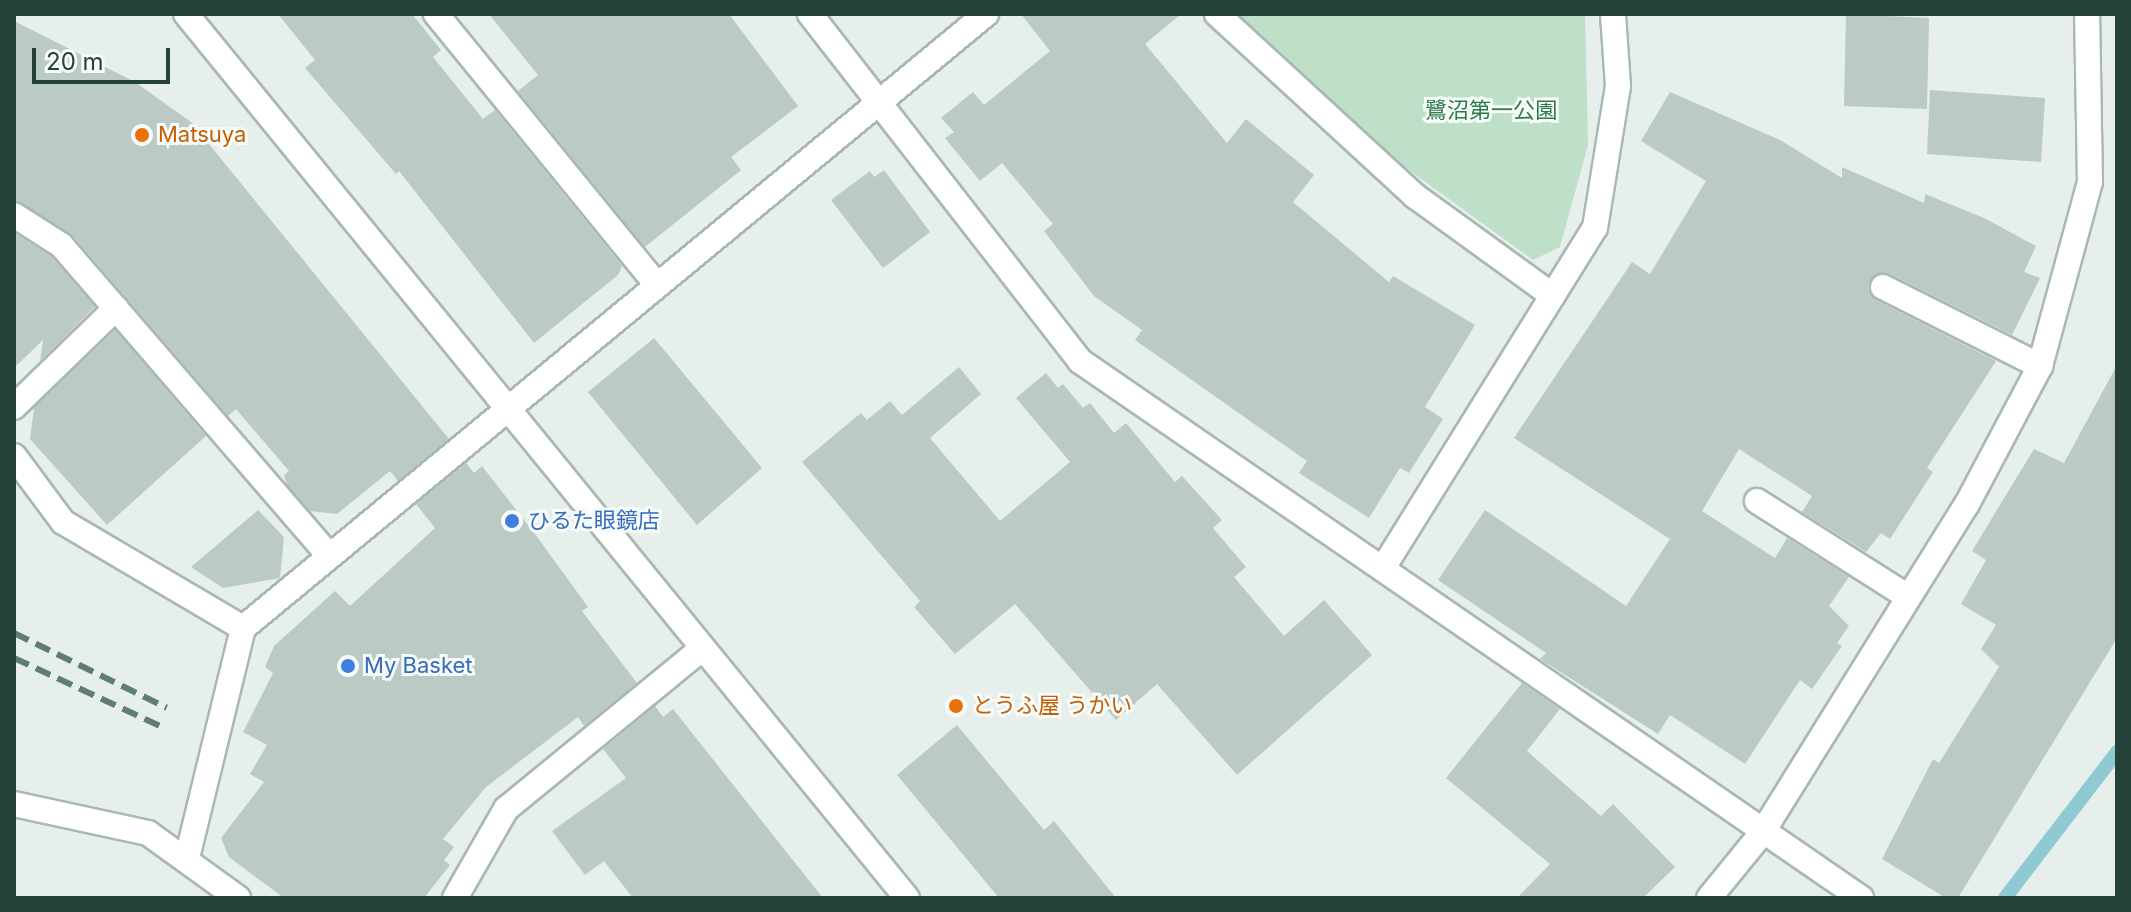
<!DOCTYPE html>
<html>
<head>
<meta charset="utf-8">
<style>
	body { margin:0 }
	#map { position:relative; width:2131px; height:912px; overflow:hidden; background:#e6efeb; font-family:Inter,"Noto Sans JP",sans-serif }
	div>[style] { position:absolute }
	.green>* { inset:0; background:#bfe0c8 }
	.stream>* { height:14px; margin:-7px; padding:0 7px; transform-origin:7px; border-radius:7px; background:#8ec9d4 }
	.building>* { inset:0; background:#bbcac4 }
	.roads { filter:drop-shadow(2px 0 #a8b8b2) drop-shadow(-2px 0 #a8b8b2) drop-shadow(0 2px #a8b8b2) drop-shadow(0 -2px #a8b8b2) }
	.lane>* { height:24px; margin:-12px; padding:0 12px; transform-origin:12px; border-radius:12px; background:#fff }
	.street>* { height:24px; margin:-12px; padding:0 12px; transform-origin:12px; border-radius:12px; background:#fff }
	.secondary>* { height:24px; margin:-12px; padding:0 12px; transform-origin:12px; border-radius:12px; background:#fff }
	.rail>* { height:6px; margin-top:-3px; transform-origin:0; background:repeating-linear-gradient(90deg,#5f7d75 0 16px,transparent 0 24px) }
	.dots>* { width:22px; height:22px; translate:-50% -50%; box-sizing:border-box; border:4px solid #f7fbf9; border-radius:50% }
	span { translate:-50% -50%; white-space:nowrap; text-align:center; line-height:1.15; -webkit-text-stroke:6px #f7fbf9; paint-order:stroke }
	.park-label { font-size:22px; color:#2d7a4b }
	.food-label { font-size:22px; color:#c56008 }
	.left { translate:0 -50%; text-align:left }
	.shop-label { font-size:22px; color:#366cbe }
	.frame { position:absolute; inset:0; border:16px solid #24423a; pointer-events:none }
	.scale { position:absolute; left:32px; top:48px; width:138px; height:36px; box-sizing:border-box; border:4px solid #24423a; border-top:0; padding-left:10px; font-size:24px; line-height:28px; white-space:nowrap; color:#24423a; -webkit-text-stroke:6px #f7fbf9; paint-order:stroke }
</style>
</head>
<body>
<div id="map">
	<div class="green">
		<i style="clip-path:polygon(1237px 14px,1585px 14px,1588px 145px,1560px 247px,1533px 260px,1395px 160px)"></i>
	</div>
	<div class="stream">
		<i style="left:2005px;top:898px;width:184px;rotate:-52.5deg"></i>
	</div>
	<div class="building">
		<i style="clip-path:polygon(278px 14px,412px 14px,441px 50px,433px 57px,483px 119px,495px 110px,622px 266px,618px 275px,534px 343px,399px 171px,396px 174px,305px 68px,315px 60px)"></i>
		<i style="clip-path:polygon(489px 14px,729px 14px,798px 106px,731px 157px,741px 170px,645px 247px,518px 91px,538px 75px)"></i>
		<i style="clip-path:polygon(1021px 14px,1181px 14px,1145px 44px,1227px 143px,1246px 119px,1314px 175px,1293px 202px,1389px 282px,1393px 276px,1475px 325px,1425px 407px,1443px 419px,1409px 473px,1400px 468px,1369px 518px,1299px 473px,1307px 461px,1135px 340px,1142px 330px,1094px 296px,1044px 231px,1053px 224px,1002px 163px,980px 181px,945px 138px,954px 132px,941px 118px,973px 92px,984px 105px,1050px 51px)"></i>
		<i style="clip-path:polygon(1846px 14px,1929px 18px,1927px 109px,1844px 106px)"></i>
		<i style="clip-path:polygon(14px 21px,135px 82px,191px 122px,449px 439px,398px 481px,390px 471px,337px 514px,310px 511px,287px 485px,284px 475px,289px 471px,236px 409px,228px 416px,72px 235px,14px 200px)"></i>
		<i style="clip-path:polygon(1930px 90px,2045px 98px,2041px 162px,1927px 154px)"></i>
		<i style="clip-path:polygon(1670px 92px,1780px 140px,1842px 178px,1842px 167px,1924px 203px,1925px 194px,1984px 218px,2036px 246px,2024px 272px,2040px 278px,2012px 335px,1890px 274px,1870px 280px,1868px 289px,1876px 300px,1996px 361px,1927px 468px,1933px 472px,1890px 539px,1881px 533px,1866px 552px,1802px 512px,1812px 496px,1739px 449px,1702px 511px,1775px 558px,1787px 538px,1849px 577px,1829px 606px,1849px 626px,1837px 643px,1842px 646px,1812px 689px,1800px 680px,1745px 764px,1670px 715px,1658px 734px,1540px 659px,1546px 653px,1438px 580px,1485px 510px,1626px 606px,1670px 539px,1514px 438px,1632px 262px,1650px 274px,1706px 181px,1641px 141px)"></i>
		<i style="clip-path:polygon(884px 170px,930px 232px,883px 268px,831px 200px,870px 171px,874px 177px)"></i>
		<i style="clip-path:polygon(14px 233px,51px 256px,95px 307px,40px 361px,43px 340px,14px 368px)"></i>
		<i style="clip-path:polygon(115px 330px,206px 436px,107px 525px,30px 439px,34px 408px)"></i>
		<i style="clip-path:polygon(654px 338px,762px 468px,697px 525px,588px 392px)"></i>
		<i style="clip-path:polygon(2117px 365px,2117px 638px,1958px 898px,1946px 898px,1882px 859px,1933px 759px,1939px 763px,1999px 667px,1981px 649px,1996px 625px,1961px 604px,1986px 560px,1972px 551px,2034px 449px,2064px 463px)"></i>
		<i style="clip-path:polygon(959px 367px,981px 394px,930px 438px,1000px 521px,1070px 462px,1016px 398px,1046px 373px,1058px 388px,1063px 384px,1083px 408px,1090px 403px,1114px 433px,1126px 423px,1175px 482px,1182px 476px,1222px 520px,1213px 528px,1246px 567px,1234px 577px,1284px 636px,1324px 600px,1372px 655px,1237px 775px,1157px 684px,1116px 720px,1015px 604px,955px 654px,914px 607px,920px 601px,802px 462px,861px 413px,867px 420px,890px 401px,902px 415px)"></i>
		<i style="clip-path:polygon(466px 463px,474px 473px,482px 466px,535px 534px,588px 607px,582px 611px,637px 683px,584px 726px,578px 717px,486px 787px,443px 839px,454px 847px,444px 860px,450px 865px,424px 898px,284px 898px,229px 857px,221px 838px,264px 782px,250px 774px,267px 745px,243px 732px,273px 673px,265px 667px,274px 646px,335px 591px,350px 606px,435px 528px,416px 504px)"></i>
		<i style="clip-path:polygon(258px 510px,284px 537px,280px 578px,223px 588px,191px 567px)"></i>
		<i style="clip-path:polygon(1522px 683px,1560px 709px,1527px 751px,1601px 816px,1613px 804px,1675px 867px,1643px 898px,1517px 898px,1550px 864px,1446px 778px)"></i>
		<i style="clip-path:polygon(655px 706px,663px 717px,673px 709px,823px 898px,633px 898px,604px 861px,585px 875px,552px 831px,626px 778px,603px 749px)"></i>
		<i style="clip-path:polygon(957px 725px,1044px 830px,1054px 821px,1116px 898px,999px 898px,897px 775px)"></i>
	</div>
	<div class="roads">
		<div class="lane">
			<i style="left:1883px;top:287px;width:176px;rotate:26.7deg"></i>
			<i style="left:1757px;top:501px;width:179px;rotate:32.4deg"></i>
		</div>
		<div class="street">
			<i style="left:436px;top:14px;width:348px;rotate:50.8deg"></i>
			<i style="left:810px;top:14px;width:440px;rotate:52.1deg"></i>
			<i style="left:1080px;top:361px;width:948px;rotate:34.51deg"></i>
			<i style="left:1217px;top:14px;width:269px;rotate:42.6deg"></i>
			<i style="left:1415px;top:196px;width:170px;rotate:35.9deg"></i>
			<i style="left:14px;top:215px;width:56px;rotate:32.6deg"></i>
			<i style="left:61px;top:245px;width:411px;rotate:49.2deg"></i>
			<i style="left:14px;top:407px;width:142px;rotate:-44.1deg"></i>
			<i style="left:14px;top:456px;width:82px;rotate:53.4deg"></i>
			<i style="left:63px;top:522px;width:209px;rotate:30.5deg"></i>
			<i style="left:1383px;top:568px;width:401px;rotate:-58.1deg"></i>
			<i style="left:1595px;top:228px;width:144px;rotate:-80.8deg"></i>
			<i style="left:1618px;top:86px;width:72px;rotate:-94deg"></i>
			<i style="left:14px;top:804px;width:137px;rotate:12.2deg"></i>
			<i style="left:148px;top:833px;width:111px;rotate:35.8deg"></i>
			<i style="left:187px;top:858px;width:237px;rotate:-76.3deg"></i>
			<i style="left:243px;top:628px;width:964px;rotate:-39.57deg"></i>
			<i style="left:455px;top:898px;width:103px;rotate:-60.2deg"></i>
			<i style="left:506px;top:809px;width:254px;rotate:-39.3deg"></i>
			<i style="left:1709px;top:898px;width:84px;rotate:-50.8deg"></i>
			<i style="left:1762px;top:833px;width:388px;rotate:-58.1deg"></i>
			<i style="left:1967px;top:504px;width:156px;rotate:-62.1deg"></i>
			<i style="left:2040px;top:366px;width:191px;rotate:-74.8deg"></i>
			<i style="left:2090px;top:182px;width:168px;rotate:-91deg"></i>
		</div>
		<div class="secondary">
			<i style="left:186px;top:14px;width:1141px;rotate:50.8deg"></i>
		</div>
	</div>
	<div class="rail">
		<i style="left:14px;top:633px;width:170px;rotate:26.1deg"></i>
		<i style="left:14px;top:658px;width:161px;rotate:25deg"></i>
	</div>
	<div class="dots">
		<i style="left:142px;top:135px;background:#e8710a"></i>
		<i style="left:512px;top:521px;background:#3f7fe0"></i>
		<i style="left:348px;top:666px;background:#3f7fe0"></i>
		<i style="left:956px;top:706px;background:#e8710a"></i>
	</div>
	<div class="park-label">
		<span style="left:1491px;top:111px">鷺沼第一公園</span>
	</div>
	<div class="food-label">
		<span class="left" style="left:158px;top:135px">Matsuya</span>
		<span class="left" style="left:972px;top:706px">とうふ屋 うかい</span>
	</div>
	<div class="shop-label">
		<span class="left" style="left:528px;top:521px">ひるた眼鏡店</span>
		<span class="left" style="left:364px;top:666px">My Basket</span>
	</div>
	<div class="frame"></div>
	<div class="scale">20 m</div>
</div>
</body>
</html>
